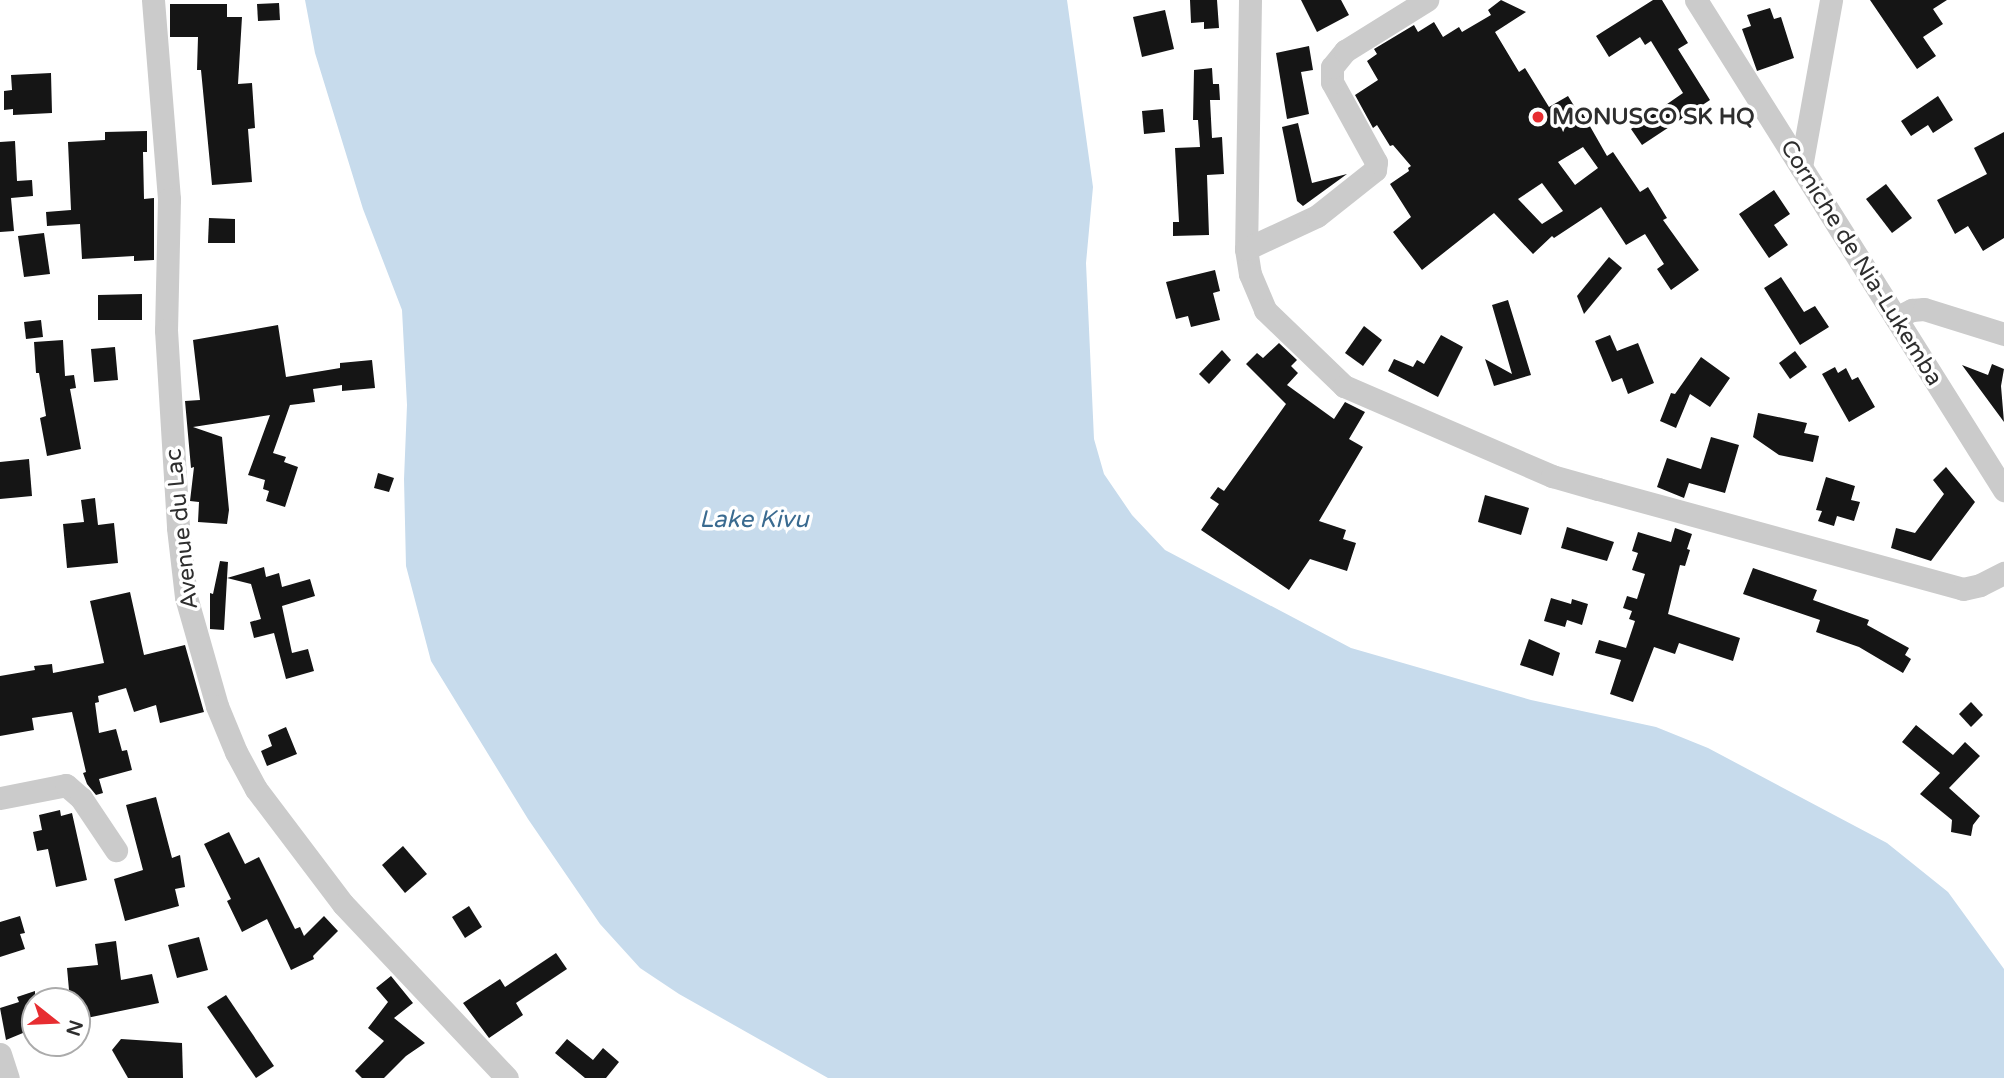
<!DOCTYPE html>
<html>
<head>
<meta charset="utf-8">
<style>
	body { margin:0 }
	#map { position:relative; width:2004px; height:1078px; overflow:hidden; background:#fff; font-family:"Varela Round",sans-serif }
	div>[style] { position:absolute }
	.water>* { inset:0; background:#c7dbec }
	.building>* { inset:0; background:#151515 }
	.minor>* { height:23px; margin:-11.5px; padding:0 11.5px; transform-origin:11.5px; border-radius:11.5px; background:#cbcbcb }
	.dots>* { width:19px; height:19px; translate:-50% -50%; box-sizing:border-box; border:4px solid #fff; border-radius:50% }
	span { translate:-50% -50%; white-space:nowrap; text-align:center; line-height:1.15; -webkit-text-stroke:7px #fff; paint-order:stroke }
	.poi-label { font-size:23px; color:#2e2e2e; font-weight:700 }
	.left { translate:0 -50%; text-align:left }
	.street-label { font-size:23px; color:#2e2e2e }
	.water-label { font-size:24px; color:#3b6b90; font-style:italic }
	.north { position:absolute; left:21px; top:987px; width:70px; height:70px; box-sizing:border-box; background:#fff; border:2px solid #ababab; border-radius:50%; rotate:108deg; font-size:19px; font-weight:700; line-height:28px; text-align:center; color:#2e2e2e }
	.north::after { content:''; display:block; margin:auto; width:24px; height:32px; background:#e72d31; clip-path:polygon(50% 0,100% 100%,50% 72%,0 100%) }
</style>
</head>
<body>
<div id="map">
	<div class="water">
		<i style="clip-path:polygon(305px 0,1067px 0,1093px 187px,1086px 263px,1094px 439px,1104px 474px,1132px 515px,1165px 550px,1351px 648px,1531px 700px,1656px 727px,1708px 748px,1887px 843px,1948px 892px,2004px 969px,2004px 1078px,828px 1078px,679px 994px,640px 968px,600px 924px,528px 819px,431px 661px,406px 566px,404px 479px,407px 405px,402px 310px,363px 209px,315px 53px)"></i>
	</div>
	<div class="building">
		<i style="clip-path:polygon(1190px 0,1217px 0,1219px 28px,1204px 29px,1204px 22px,1191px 23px)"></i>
		<i style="clip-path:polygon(1301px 0,1341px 0,1349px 15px,1317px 32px)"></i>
		<i style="clip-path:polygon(evenodd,1501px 0,1526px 12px,1495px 32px,1519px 72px,1525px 68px,1549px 107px,1568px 96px,1576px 109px,1579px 107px,1607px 156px,1613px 152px,1640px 192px,1648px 187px,1667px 218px,1663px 220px,1699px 270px,1671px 290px,1657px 269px,1664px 264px,1645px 234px,1626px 245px,1601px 207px,1554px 238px,1552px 236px,1533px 254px,1494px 213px,1422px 270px,1393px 232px,1411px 217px,1390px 184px,1409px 171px,1408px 168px,1411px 166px,1393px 145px,1390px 146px,1377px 125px,1373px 128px,1355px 95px,1378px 80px,1367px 61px,1377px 54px,1374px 49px,1414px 25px,1418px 32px,1434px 22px,1443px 37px,1459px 27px,1462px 32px,1491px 15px,1488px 10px,1501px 0,1583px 147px,1598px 168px,1575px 185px,1558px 162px,1583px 147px,1501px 0,1542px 183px,1563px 211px,1542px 224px,1518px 199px,1542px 183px)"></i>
		<i style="clip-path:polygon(1653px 0,1662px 0,1688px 43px,1678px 49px,1710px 100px,1642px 145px,1631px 129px,1683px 93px,1651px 41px,1645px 45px,1640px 37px,1609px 57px,1596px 36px)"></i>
		<i style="clip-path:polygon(1870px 0,1947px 0,1933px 9px,1943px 24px,1923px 37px,1936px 56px,1917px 69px)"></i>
		<i style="clip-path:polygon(279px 3px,280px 20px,258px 21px,257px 4px)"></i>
		<i style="clip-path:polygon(170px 4px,227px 4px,227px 17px,242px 17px,238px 84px,252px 83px,255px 128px,248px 129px,252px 182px,212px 185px,201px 70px,197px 70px,198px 37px,170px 37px)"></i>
		<i style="clip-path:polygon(1770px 8px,1774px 19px,1781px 17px,1794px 58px,1757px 71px,1742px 29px,1751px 26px,1747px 15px)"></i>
		<i style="clip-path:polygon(1165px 10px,1174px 49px,1142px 57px,1133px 17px)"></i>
		<i style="clip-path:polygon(1309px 46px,1313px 70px,1301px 72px,1309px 114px,1287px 119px,1276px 53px)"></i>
		<i style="clip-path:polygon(1212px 68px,1213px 84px,1219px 84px,1220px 100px,1210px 100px,1212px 138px,1222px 137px,1224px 174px,1207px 175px,1209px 235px,1173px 236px,1173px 222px,1179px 222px,1175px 148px,1200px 147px,1198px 120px,1193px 120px,1194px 70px)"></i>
		<i style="clip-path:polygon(51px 73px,52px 113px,13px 115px,13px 109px,4px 110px,4px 91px,12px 90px,11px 75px)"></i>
		<i style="clip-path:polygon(1938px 96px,1953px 120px,1933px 133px,1928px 125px,1911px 136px,1901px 121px)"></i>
		<i style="clip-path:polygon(1163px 109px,1165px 132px,1144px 134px,1142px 111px)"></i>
		<i style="clip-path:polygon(1298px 123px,1312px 183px,1347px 174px,1303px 206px,1297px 201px,1282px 127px)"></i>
		<i style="clip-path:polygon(147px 131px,147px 152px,143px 152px,144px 199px,154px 198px,154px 260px,134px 261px,134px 256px,82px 259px,80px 224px,47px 226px,46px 212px,71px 210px,68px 142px,105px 140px,105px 132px)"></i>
		<i style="clip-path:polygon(2004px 132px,2004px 238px,1983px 251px,1968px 226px,1955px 234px,1937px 200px,1987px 174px,1974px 148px)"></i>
		<i style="clip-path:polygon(15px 141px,17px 181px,32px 180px,33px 196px,11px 198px,14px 231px,0 232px,0 142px)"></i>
		<i style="clip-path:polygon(1886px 184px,1912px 218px,1892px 233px,1866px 199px)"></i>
		<i style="clip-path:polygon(1774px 190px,1790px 214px,1774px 225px,1788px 245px,1769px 258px,1739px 214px)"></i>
		<i style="clip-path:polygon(209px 218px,235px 219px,235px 243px,208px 243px)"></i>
		<i style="clip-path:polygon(44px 233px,50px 274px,24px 277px,18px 236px)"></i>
		<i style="clip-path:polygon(1609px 257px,1622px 268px,1584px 314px,1577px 296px)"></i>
		<i style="clip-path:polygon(1215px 270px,1220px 291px,1213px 293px,1220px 320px,1191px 327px,1188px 316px,1176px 319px,1166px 282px)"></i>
		<i style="clip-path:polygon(1781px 277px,1804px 312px,1815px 306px,1829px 327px,1800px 345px,1764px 288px)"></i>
		<i style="clip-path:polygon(142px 294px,142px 320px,98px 320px,98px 295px)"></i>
		<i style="clip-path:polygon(1508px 300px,1531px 375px,1494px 386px,1485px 359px,1512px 374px,1492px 305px)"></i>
		<i style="clip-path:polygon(41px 320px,43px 337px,26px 339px,24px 322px)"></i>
		<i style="clip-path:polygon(278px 325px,286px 377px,340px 368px,340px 363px,372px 360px,375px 388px,342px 391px,342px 385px,313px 389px,315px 402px,290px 405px,273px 453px,286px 457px,284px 462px,298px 467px,285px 507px,266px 501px,269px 491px,263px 489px,265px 480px,248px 475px,270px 415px,193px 427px,222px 437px,229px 510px,227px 524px,198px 522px,199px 502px,190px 501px,194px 467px,191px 468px,185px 401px,200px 400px,193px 340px)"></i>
		<i style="clip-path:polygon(1364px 326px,1382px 340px,1363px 366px,1345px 353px)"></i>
		<i style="clip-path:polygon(1441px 335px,1463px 347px,1438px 397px,1388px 371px,1394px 359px,1413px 367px,1417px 360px,1424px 364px)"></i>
		<i style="clip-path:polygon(1610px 335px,1617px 351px,1638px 343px,1654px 383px,1628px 394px,1622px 378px,1612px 382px,1595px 341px)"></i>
		<i style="clip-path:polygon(63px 340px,65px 376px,74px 375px,76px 388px,70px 389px,81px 449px,47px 456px,40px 418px,46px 416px,39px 373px,36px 373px,34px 342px)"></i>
		<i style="clip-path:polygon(1279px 343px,1297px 360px,1291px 366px,1298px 373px,1287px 385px,1334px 419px,1345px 402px,1365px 412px,1349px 439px,1363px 447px,1319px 521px,1346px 530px,1343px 539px,1356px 543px,1347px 571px,1310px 559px,1289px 590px,1201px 530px,1219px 504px,1210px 498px,1218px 487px,1224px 491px,1286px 404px,1246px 364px,1257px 353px,1263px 358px)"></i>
		<i style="clip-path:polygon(115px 347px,118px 380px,94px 382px,91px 349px)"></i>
		<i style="clip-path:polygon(1222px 350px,1231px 360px,1209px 384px,1199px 374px)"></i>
		<i style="clip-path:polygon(1795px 351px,1807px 367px,1790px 379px,1779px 363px)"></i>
		<i style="clip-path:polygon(1701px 357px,1730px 378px,1710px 407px,1690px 394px,1676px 428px,1660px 421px,1671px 393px,1675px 394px)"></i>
		<i style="clip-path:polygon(1992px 364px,2004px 369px,2001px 386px,2004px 422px,1962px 365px,1988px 375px)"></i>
		<i style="clip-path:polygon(1835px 367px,1838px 373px,1846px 368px,1852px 380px,1858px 377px,1875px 407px,1849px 422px,1822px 374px)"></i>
		<i style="clip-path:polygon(1758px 413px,1807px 423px,1804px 433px,1819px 436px,1813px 462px,1779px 455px,1753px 437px)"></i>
		<i style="clip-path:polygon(1711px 437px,1739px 445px,1725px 493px,1689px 483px,1684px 498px,1657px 487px,1667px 458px,1701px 469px)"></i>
		<i style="clip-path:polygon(29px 459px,32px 496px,0 499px,0 462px)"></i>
		<i style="clip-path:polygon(1946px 467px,1975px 502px,1931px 561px,1891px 548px,1896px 528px,1915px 533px,1944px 494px,1933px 480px)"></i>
		<i style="clip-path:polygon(378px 473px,394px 478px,389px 492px,374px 488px)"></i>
		<i style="clip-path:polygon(1826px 477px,1855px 486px,1851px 500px,1860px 502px,1854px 521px,1837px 516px,1834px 526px,1818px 521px,1822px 511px,1816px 510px)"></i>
		<i style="clip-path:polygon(1485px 495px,1529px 508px,1521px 535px,1478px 522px)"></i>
		<i style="clip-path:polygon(95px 498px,98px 525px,114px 523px,118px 563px,67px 568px,63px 524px,84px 522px,81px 500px)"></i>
		<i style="clip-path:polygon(1567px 527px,1614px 542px,1607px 561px,1561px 548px)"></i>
		<i style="clip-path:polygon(1675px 528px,1692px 534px,1687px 549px,1690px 550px,1685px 566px,1680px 565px,1668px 614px,1740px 638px,1733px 661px,1679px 643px,1675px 654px,1654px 647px,1633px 702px,1610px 694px,1621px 660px,1595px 653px,1599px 640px,1626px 648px,1635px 621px,1629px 619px,1632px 611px,1623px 608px,1627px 596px,1637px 599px,1645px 574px,1632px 570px,1638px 553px,1632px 551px,1638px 532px,1671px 542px)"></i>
		<i style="clip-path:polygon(220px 561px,228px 562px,227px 578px,264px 567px,266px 577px,279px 573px,282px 587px,310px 579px,315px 596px,282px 606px,292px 653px,308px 649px,314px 671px,286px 679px,274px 633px,254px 638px,250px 622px,261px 619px,251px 584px,227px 578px,224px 630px,210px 629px,210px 593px,213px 594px)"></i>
		<i style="clip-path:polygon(1753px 568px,1817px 590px,1813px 600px,1869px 620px,1867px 625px,1909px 648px,1905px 655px,1911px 659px,1903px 673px,1859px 647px,1816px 632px,1820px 620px,1743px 594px)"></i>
		<i style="clip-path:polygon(130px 592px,144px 655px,185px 645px,204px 712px,160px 723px,156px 705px,134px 712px,126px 688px,98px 696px,99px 702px,95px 703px,99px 733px,116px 729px,122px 751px,127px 750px,132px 770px,99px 779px,103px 793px,96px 795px,87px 784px,83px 773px,86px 772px,72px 712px,32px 718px,34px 730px,0 736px,0 676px,35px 670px,34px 666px,52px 664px,53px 673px,104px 663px,90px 601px)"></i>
		<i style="clip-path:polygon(1551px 598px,1571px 604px,1572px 599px,1588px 604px,1582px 625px,1567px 620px,1565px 627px,1544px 621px)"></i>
		<i style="clip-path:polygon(1529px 639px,1560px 653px,1553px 676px,1520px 665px)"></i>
		<i style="clip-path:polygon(1971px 702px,1983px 715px,1971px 727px,1959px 714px)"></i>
		<i style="clip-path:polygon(1916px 725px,1953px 755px,1965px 742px,1980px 756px,1949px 788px,1980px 816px,1973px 825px,1971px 836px,1951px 832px,1952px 820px,1920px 794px,1940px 773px,1902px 742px)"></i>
		<i style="clip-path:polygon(286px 727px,297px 754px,267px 766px,261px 751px,272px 746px,268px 735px)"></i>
		<i style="clip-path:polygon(156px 797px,172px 858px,180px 855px,185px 887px,175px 889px,179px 906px,125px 921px,114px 879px,143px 870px,126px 805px)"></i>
		<i style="clip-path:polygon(60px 810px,61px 816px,72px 813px,87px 880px,56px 887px,48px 849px,37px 851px,33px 832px,42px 830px,39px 815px)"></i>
		<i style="clip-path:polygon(229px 832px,245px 864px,259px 857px,295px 929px,300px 927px,304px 936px,324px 916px,338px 931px,313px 956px,314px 959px,291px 970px,267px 919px,242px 932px,227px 901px,231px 899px,204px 844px)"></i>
		<i style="clip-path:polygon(403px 846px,427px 874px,405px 893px,382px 865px)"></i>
		<i style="clip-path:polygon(469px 906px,482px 927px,465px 938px,452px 917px)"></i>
		<i style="clip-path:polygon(20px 916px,25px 933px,20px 934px,25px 949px,0 957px,0 922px)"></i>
		<i style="clip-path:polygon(199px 937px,208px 970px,177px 978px,168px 945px)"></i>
		<i style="clip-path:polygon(116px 941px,121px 980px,152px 974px,159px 1003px,77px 1020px,77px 1001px,70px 1001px,67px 968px,98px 965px,95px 944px)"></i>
		<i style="clip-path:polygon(556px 953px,567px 969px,516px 1003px,523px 1015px,489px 1038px,463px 1003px,500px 979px,505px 987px)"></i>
		<i style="clip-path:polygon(391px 976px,413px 1003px,394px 1018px,425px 1043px,406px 1056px,384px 1078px,362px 1078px,355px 1071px,384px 1041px,368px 1028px,388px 1002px,376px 988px)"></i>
		<i style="clip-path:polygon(35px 991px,35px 1028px,6px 1040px,0 1008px,19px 1002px,17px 997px)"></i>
		<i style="clip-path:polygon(226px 995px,274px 1066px,256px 1078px,207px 1007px)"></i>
		<i style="clip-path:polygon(121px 1039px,182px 1043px,183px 1078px,128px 1078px,112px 1050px)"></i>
		<i style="clip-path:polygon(567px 1039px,593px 1060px,603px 1048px,619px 1062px,606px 1078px,585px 1078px,555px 1053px)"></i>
	</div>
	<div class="minor">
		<i style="left:153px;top:0;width:200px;rotate:85.4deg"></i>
		<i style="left:169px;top:199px;width:131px;rotate:91.3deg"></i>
		<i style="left:166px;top:330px;width:198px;rotate:86.5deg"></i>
		<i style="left:178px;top:528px;width:69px;rotate:83.4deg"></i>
		<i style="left:186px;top:597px;width:113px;rotate:74.1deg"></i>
		<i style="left:217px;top:706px;width:50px;rotate:67.6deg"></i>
		<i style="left:236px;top:752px;width:42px;rotate:61.6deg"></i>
		<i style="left:256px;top:789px;width:144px;rotate:52.9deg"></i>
		<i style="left:343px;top:904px;width:239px;rotate:46.7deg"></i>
		<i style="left:1250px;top:0;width:249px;rotate:90.9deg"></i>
		<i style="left:1246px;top:249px;width:25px;rotate:81deg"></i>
		<i style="left:1250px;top:274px;width:39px;rotate:67deg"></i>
		<i style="left:1265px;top:310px;width:110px;rotate:43.9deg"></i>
		<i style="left:1344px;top:386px;width:227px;rotate:23.4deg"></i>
		<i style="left:1552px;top:476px;width:48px;rotate:15.8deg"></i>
		<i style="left:1598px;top:489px;width:378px;rotate:15.3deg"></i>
		<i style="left:1963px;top:589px;width:17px;rotate:-13deg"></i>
		<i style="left:1980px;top:585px;width:27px;rotate:-27deg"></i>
		<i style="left:1696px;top:0;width:579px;rotate:57.85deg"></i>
		<i style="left:1801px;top:167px;width:170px;rotate:-79.8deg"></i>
		<i style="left:1246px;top:249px;width:78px;rotate:-24.9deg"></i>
		<i style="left:1317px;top:216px;width:74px;rotate:-38.4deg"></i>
		<i style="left:1375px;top:170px;width:8px;rotate:-83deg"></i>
		<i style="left:1376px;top:162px;width:91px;rotate:-118.8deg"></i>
		<i style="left:1332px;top:82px;width:15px;rotate:-90deg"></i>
		<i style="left:1332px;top:67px;width:21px;rotate:-51deg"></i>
		<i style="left:1345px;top:51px;width:97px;rotate:-31.9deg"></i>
		<i style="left:1896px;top:318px;width:18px;rotate:-27deg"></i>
		<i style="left:1912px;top:310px;width:12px;rotate:-5deg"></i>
		<i style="left:1924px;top:309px;width:84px;rotate:17.4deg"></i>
		<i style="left:0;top:798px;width:67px;rotate:-11.1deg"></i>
		<i style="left:66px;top:785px;width:20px;rotate:41deg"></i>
		<i style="left:81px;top:798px;width:63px;rotate:56.1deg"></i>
		<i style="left:0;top:1054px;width:25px;rotate:72deg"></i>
	</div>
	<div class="dots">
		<i style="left:1538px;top:117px;background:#e72d31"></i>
	</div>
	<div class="poi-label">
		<span class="left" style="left:1552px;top:117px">MONUSCO SK HQ</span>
	</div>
	<div class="street-label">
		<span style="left:1861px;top:263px;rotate:58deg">Corniche de Nia-Lukemba</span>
		<span style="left:182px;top:529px;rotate:-96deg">Avenue du Lac</span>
	</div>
	<div class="water-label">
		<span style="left:754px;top:520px">Lake Kivu</span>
	</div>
	<div class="north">N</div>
</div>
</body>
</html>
